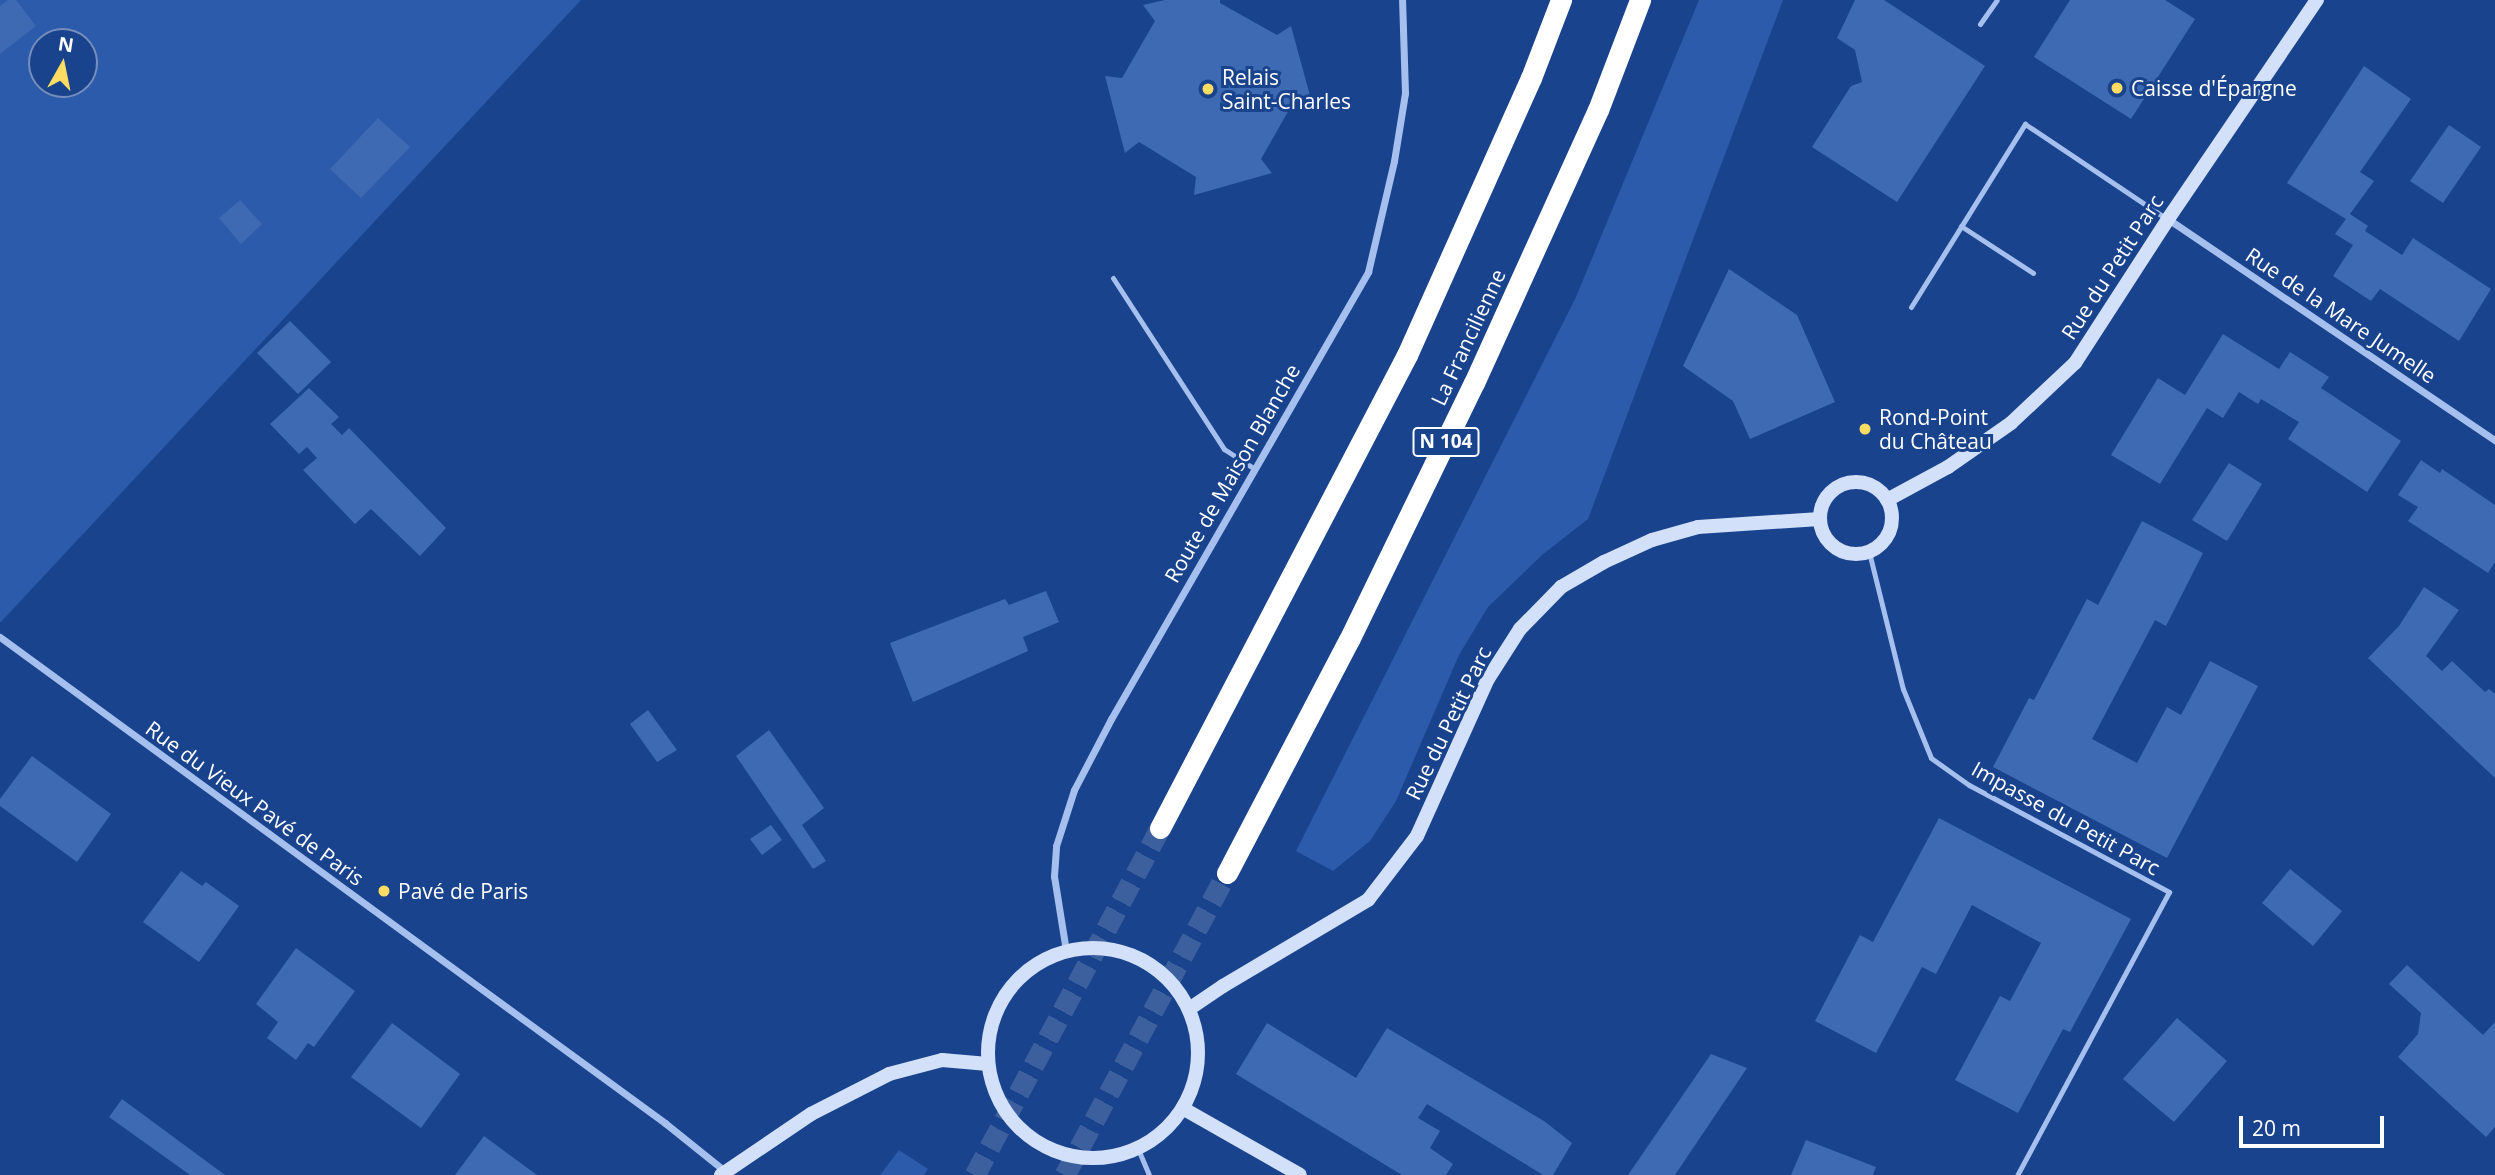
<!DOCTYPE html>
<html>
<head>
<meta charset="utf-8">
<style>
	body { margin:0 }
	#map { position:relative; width:2495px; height:1175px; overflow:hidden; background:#19438d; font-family:"Open Sans",sans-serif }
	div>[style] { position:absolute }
	.green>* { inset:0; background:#2c5bab }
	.building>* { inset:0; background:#3e6ab3 }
	.highway-tunnel>* { height:21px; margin-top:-10.5px; transform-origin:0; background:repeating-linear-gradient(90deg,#3c5f9e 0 21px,transparent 0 31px) }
	.lane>* { height:5px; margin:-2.5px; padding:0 2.5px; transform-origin:2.5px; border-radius:2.5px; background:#a5c0ee }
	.street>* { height:7px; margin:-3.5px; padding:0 3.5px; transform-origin:3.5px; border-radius:3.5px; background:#a5c0ee }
	.secondary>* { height:14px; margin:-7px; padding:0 7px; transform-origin:7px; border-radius:7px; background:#d2e0fa }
	.secondary>.ring { margin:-7px; padding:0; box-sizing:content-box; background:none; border:14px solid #d2e0fa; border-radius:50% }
	.highway>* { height:21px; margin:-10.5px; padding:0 10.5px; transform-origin:10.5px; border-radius:10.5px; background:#fff }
	.dots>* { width:19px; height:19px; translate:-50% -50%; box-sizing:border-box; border:4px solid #19438d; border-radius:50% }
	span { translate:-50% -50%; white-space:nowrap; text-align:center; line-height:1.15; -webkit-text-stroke:6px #19438d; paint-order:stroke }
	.shield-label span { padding:2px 5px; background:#19438d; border:2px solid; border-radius:5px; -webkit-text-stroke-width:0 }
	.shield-label { font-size:19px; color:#fff; font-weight:700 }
	.poi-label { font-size:21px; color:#fff }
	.left { translate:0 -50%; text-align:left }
	.street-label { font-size:21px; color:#fff }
	.north { position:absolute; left:28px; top:28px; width:70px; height:70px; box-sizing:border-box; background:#19438d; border:2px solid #758ebb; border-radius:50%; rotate:9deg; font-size:19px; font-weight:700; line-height:28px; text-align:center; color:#fff }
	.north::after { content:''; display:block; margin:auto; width:24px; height:32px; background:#ffdd62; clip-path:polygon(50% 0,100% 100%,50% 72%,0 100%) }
	.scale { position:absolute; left:2239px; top:1116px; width:145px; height:32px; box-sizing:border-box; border:4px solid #fff; border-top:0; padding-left:9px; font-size:21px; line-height:24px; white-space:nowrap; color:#fff; -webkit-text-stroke:5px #19438d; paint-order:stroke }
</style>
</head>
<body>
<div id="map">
	<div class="green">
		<i style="clip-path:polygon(evenodd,0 0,581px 0,0 623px,0 0,42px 42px,84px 42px,84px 84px,42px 84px,42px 42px)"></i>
		<i style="clip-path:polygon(1699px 0,1783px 0,1588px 519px,1542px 555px,1488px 607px,1459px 655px,1396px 801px,1370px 841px,1333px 871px,1296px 851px,1576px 297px)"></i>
		<i style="clip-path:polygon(899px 1150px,928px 1169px,924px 1175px,880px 1175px)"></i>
	</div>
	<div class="building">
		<i style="clip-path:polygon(8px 0,16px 0,36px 26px,0 54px,0 6px)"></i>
		<i style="clip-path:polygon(1165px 0,1220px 0,1220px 3px,1277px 35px,1291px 26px,1312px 103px,1294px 101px,1261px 159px,1272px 173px,1194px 195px,1196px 177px,1139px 142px,1125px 153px,1105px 76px,1122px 78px,1155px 21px,1143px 5px)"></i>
		<i style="clip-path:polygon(1855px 0,1884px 0,1985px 66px,1897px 202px,1812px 147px,1851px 86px,1862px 82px,1855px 50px,1837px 38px)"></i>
		<i style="clip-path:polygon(2070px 0,2165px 0,2195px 19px,2131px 119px,2034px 57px)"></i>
		<i style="clip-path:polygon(2364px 66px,2411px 99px,2360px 172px,2374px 181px,2350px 214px,2368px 226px,2365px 231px,2402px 255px,2413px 238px,2491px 289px,2459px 341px,2380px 289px,2371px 301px,2333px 276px,2353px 245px,2335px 234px,2346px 219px,2287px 183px)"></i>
		<i style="clip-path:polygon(378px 118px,410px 147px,361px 198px,330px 169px)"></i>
		<i style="clip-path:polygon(2449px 125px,2481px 147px,2443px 203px,2410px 181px)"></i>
		<i style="clip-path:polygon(240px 200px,262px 224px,241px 244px,219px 218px)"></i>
		<i style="clip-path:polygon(1729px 269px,1797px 315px,1835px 402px,1750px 439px,1733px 401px,1683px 366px)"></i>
		<i style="clip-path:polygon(290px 321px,331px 362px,298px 394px,257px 353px)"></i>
		<i style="clip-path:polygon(2223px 334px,2279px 369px,2290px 352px,2329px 377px,2321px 388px,2401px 441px,2367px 492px,2288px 439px,2299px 422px,2261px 399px,2258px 404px,2239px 392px,2223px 418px,2207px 408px,2160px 484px,2111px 455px,2158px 378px,2185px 395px)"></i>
		<i style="clip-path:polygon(309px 388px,339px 417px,331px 424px,342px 435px,349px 428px,446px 528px,420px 556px,371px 509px,355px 524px,303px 470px,317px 458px,307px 447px,299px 454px,270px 424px)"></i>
		<i style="clip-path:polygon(2421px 460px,2440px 473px,2442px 469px,2495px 505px,2495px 562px,2488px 573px,2408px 521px,2418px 507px,2398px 495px)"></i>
		<i style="clip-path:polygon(2229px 463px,2262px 484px,2227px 541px,2192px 520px)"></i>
		<i style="clip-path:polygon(2142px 521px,2203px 553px,2166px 626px,2155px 620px,2092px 739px,2137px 763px,2167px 707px,2181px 715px,2210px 661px,2258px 686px,2167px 858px,1993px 767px,2029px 698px,2034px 700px,2087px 599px,2098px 605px)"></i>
		<i style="clip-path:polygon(2424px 587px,2459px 610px,2426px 656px,2442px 671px,2452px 661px,2485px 692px,2489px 689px,2495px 694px,2495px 778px,2368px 658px,2399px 626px)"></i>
		<i style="clip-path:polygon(1046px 591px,1059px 622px,1023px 637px,1028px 651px,913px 702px,890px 643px,1005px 599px,1009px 605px)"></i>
		<i style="clip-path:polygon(648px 710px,677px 750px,657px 762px,630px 724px)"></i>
		<i style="clip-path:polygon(769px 730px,824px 808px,802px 825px,826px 861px,813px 869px,736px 756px)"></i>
		<i style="clip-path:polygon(32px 756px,111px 814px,77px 862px,0 806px,0 799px)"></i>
		<i style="clip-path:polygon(1939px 818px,2131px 919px,2070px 1032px,2063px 1029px,2018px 1113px,1955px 1080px,2000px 996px,2010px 1001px,2041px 943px,1972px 905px,1936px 974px,1922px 967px,1876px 1053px,1815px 1021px,1860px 935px,1873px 942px)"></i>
		<i style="clip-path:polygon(771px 825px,782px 840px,762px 855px,750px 839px)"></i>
		<i style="clip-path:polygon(2290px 869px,2342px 911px,2313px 946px,2262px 903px)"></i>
		<i style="clip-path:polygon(181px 871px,202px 886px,206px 882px,239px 906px,199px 962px,143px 922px)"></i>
		<i style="clip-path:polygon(296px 948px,355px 991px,314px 1047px,308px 1043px,296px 1060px,267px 1038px,278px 1022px,256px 1004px)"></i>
		<i style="clip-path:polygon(2407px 965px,2483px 1035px,2495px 1022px,2495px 1127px,2486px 1137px,2398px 1057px,2418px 1034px,2421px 1013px,2389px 984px)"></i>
		<i style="clip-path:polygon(2177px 1018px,2227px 1061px,2174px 1122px,2123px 1079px)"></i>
		<i style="clip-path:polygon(392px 1023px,460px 1074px,421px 1128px,351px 1077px)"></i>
		<i style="clip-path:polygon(1267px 1023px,1356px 1078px,1387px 1028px,1544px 1121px,1572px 1143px,1553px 1175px,1543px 1175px,1427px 1104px,1418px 1118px,1440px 1131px,1430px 1148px,1453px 1164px,1446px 1175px,1402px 1175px,1236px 1074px)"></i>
		<i style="clip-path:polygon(1711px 1054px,1747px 1068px,1675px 1175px,1628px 1175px)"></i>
		<i style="clip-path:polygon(122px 1099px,225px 1175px,190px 1175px,109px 1117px)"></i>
		<i style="clip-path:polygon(484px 1136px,537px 1175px,455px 1175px)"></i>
		<i style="clip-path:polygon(1806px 1140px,1876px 1167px,1873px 1175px,1791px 1175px)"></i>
	</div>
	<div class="highway-tunnel">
		<i style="left:975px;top:1175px;width:393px;rotate:-61.9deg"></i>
		<i style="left:1065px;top:1175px;width:343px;rotate:-61.8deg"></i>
	</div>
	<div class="lane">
		<i style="left:1980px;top:24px;width:29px;rotate:-55deg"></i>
		<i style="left:1961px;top:226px;width:86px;rotate:33.1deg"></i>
		<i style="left:1113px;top:278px;width:204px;rotate:57deg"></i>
		<i style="left:1224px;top:449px;width:37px;rotate:33deg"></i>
		<i style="left:1911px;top:307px;width:216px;rotate:-58.1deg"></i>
		<i style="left:2025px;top:124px;width:171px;rotate:33.8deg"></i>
		<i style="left:1869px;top:552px;width:141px;rotate:76.1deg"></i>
		<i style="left:1903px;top:689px;width:74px;rotate:67.9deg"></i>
		<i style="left:1931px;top:758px;width:47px;rotate:35.4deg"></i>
		<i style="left:1969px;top:785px;width:227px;rotate:28.1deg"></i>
		<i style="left:2169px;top:892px;width:321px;rotate:118.2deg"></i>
		<i style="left:1138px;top:1149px;width:28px;rotate:67deg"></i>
	</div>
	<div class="street">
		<i style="left:2168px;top:219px;width:395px;rotate:34.1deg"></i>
		<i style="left:0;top:637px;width:824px;rotate:36.16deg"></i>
		<i style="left:665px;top:1123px;width:77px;rotate:38.7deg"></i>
		<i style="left:1066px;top:951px;width:76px;rotate:-99.1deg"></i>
		<i style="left:1054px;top:876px;width:30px;rotate:-86deg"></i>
		<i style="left:1056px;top:846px;width:59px;rotate:-72.2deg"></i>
		<i style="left:1074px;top:790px;width:80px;rotate:-62.5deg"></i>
		<i style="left:1111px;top:719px;width:516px;rotate:-60.1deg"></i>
		<i style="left:1368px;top:272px;width:114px;rotate:-76.8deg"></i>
		<i style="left:1394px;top:161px;width:69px;rotate:-80.8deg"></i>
		<i style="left:1405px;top:93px;width:93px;rotate:-91.8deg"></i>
	</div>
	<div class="secondary">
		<i class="ring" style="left:1820px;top:482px;width:58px;height:58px"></i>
		<i style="left:1887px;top:500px;width:69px;rotate:-28.4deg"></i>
		<i style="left:1948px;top:467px;width:77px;rotate:-34.9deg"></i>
		<i style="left:2011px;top:423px;width:88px;rotate:-43.2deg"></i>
		<i style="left:2075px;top:363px;width:171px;rotate:-57.1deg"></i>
		<i style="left:2168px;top:219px;width:265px;rotate:-55.8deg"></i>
		<i class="ring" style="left:988px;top:948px;width:196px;height:196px"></i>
		<i style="left:1189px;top:1009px;width:41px;rotate:-34.1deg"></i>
		<i style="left:1223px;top:986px;width:169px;rotate:-30.7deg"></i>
		<i style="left:1368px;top:900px;width:81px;rotate:-52.6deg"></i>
		<i style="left:1417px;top:836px;width:172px;rotate:-65.7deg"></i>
		<i style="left:1488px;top:679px;width:59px;rotate:-57.4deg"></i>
		<i style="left:1520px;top:629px;width:59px;rotate:-45.7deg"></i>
		<i style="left:1561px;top:587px;width:50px;rotate:-30.2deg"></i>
		<i style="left:1604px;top:562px;width:53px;rotate:-24.6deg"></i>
		<i style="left:1652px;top:540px;width:48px;rotate:-15.8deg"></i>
		<i style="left:1698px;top:527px;width:122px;rotate:-3.8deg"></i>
		<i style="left:1184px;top:1109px;width:133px;rotate:29.6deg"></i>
		<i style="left:721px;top:1175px;width:109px;rotate:-34.1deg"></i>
		<i style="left:811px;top:1114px;width:88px;rotate:-27.1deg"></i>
		<i style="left:889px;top:1074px;width:55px;rotate:-14.8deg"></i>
		<i style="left:942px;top:1060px;width:46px;rotate:5deg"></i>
	</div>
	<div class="highway">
		<i style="left:1160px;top:828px;width:534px;rotate:-62.43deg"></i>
		<i style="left:1407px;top:355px;width:303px;rotate:-65.9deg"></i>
		<i style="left:1531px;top:78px;width:84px;rotate:-69deg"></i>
		<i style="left:1227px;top:873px;width:263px;rotate:-62.4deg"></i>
		<i style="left:1349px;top:640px;width:286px;rotate:-64.1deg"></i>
		<i style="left:1474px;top:383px;width:300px;rotate:-65.6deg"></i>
		<i style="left:1598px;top:110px;width:118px;rotate:-69.1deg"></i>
	</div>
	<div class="dots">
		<i style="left:2117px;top:88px;background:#ffdd62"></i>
		<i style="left:1208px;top:89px;background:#ffdd62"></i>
		<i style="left:1865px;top:429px;background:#ffdd62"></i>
		<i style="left:384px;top:891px;background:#ffdd62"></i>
	</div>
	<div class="shield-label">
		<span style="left:1446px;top:442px">N 104</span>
	</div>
	<div class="poi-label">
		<span class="left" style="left:1222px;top:89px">Relais<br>Saint-Charles</span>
		<span class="left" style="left:2131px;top:88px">Caisse d'Épargne</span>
		<span class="left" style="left:1879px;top:429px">Rond-Point<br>du Château</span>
		<span class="left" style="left:398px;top:891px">Pavé de Paris</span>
	</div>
	<div class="street-label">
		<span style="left:2112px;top:267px;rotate:-57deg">Rue du Petit Parc</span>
		<span style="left:2341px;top:315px;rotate:34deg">Rue de la Mare Jumelle</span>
		<span style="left:1468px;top:337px;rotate:-65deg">La Francilienne</span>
		<span style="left:1232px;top:473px;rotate:-60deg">Route de Maison Blanche</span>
		<span style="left:1448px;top:723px;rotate:-64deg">Rue du Petit Parc</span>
		<span style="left:255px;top:803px;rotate:36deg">Rue du Vieux Pavé de Paris</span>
		<span style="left:2066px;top:818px;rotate:29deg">Impasse du Petit Parc</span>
	</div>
	<div class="north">N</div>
	<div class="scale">20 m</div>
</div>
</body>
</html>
